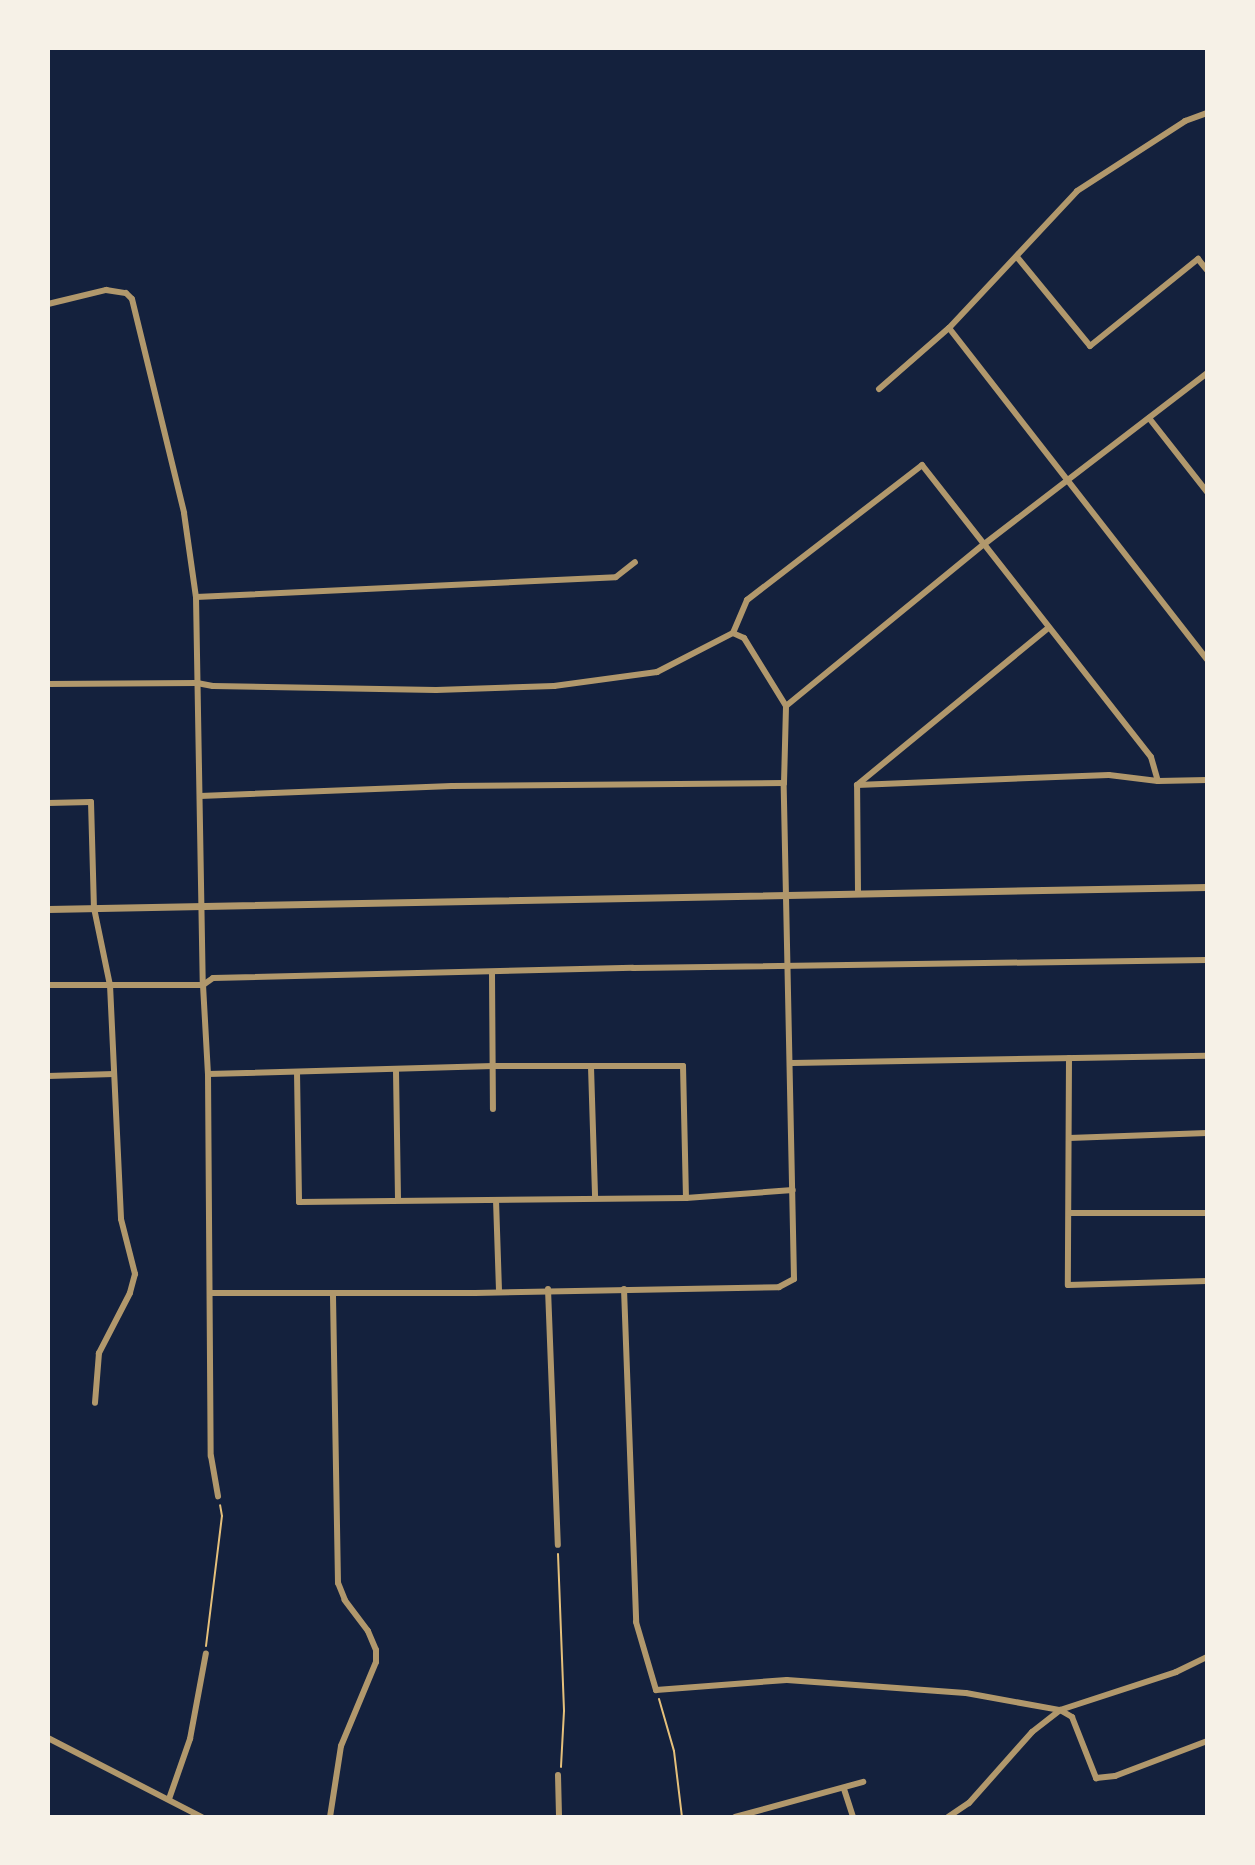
<!DOCTYPE html>
<html>
<head>
<meta charset="utf-8">
<style>
	body { margin:0 }
	#map { position:relative; width:1255px; height:1865px; overflow:hidden; background:#14213d; font-family:Montserrat,sans-serif }
	div>[style] { position:absolute }
	.path>* { height:2px; margin:-1px; padding:0 1px; transform-origin:1px; border-radius:1px; background:#e5c07b }
	.minor>* { height:6px; margin:-3px; padding:0 3px; transform-origin:3px; border-radius:3px; background:#b1986c }
	.tertiary>* { height:7px; margin:-3.5px; padding:0 3.5px; transform-origin:3.5px; border-radius:3.5px; background:#b1986c }
	span { translate:-50% -50%; white-space:nowrap; text-align:center; line-height:1.15; -webkit-text-stroke:6px #f6f1e7; paint-order:stroke }
	.frame { position:absolute; inset:0; border:50px solid #f6f1e7; pointer-events:none }
</style>
</head>
<body>
<div id="map">
	<div class="path">
		<i style="left:558px;top:1554px;width:157px;rotate:87.8deg"></i>
		<i style="left:564px;top:1711px;width:56px;rotate:93.1deg"></i>
		<i style="left:206px;top:1646px;width:131px;rotate:-83deg"></i>
		<i style="left:222px;top:1516px;width:11px;rotate:-100deg"></i>
		<i style="left:659px;top:1699px;width:54px;rotate:73.9deg"></i>
		<i style="left:674px;top:1751px;width:66px;rotate:83.1deg"></i>
	</div>
	<div class="minor">
		<i style="left:1017px;top:257px;width:115px;rotate:50.6deg"></i>
		<i style="left:1090px;top:346px;width:139px;rotate:-38.9deg"></i>
		<i style="left:1198px;top:259px;width:14px;rotate:51deg"></i>
		<i style="left:48px;top:304px;width:60px;rotate:-13.6deg"></i>
		<i style="left:106px;top:290px;width:20px;rotate:9deg"></i>
		<i style="left:126px;top:293px;width:8px;rotate:45deg"></i>
		<i style="left:132px;top:299px;width:220px;rotate:76.3deg"></i>
		<i style="left:184px;top:513px;width:85px;rotate:81.9deg"></i>
		<i style="left:196px;top:597px;width:388px;rotate:89deg"></i>
		<i style="left:203px;top:985px;width:89px;rotate:86.8deg"></i>
		<i style="left:208px;top:1074px;width:382px;rotate:89.6deg"></i>
		<i style="left:211px;top:1456px;width:41px;rotate:80.1deg"></i>
		<i style="left:949px;top:328px;width:420px;rotate:52.1deg"></i>
		<i style="left:879px;top:389px;width:93px;rotate:-41.1deg"></i>
		<i style="left:949px;top:328px;width:187px;rotate:-46.9deg"></i>
		<i style="left:1077px;top:191px;width:129px;rotate:-32.9deg"></i>
		<i style="left:1185px;top:121px;width:23px;rotate:-20deg"></i>
		<i style="left:1149px;top:418px;width:94px;rotate:51.9deg"></i>
		<i style="left:196px;top:597px;width:420px;rotate:-2.7deg"></i>
		<i style="left:616px;top:577px;width:24px;rotate:-38deg"></i>
		<i style="left:733px;top:633px;width:36px;rotate:-67deg"></i>
		<i style="left:747px;top:600px;width:221px;rotate:-37.6deg"></i>
		<i style="left:922px;top:465px;width:371px;rotate:51.9deg"></i>
		<i style="left:1151px;top:757px;width:25px;rotate:74deg"></i>
		<i style="left:48px;top:684px;width:149px;rotate:-0.4deg"></i>
		<i style="left:197px;top:683px;width:16px;rotate:11deg"></i>
		<i style="left:213px;top:686px;width:223px;rotate:1deg"></i>
		<i style="left:436px;top:690px;width:118px;rotate:-1.9deg"></i>
		<i style="left:554px;top:686px;width:104px;rotate:-7.7deg"></i>
		<i style="left:657px;top:672px;width:85px;rotate:-27.2deg"></i>
		<i style="left:786px;top:706px;width:254px;rotate:-39.3deg"></i>
		<i style="left:983px;top:545px;width:282px;rotate:-37.5deg"></i>
		<i style="left:857px;top:785px;width:252px;rotate:-2.3deg"></i>
		<i style="left:1109px;top:775px;width:49px;rotate:7deg"></i>
		<i style="left:1158px;top:781px;width:49px;rotate:-1.2deg"></i>
		<i style="left:200px;top:796px;width:252px;rotate:-2.3deg"></i>
		<i style="left:452px;top:786px;width:332px;rotate:-0.5deg"></i>
		<i style="left:48px;top:803px;width:43px;rotate:-1.3deg"></i>
		<i style="left:91px;top:802px;width:106px;rotate:88.4deg"></i>
		<i style="left:94px;top:908px;width:79px;rotate:78.3deg"></i>
		<i style="left:110px;top:985px;width:234px;rotate:87.3deg"></i>
		<i style="left:121px;top:1219px;width:57px;rotate:75.7deg"></i>
		<i style="left:135px;top:1274px;width:20px;rotate:105deg"></i>
		<i style="left:130px;top:1293px;width:68px;rotate:117.3deg"></i>
		<i style="left:99px;top:1353px;width:50px;rotate:94.6deg"></i>
		<i style="left:858px;top:891px;width:106px;rotate:-90.5deg"></i>
		<i style="left:857px;top:785px;width:246px;rotate:-39.4deg"></i>
		<i style="left:492px;top:974px;width:135px;rotate:89.6deg"></i>
		<i style="left:48px;top:985px;width:155px"></i>
		<i style="left:203px;top:985px;width:12px;rotate:-35deg"></i>
		<i style="left:213px;top:978px;width:420px;rotate:-1.4deg"></i>
		<i style="left:633px;top:968px;width:574px;rotate:-0.8deg"></i>
		<i style="left:1069px;top:1058px;width:227px;rotate:90.3deg"></i>
		<i style="left:1068px;top:1285px;width:139px;rotate:-1.6deg"></i>
		<i style="left:792px;top:1063px;width:415px;rotate:-1deg"></i>
		<i style="left:591px;top:1067px;width:130px;rotate:88.2deg"></i>
		<i style="left:396px;top:1071px;width:128px;rotate:89.1deg"></i>
		<i style="left:297px;top:1072px;width:130px;rotate:89.1deg"></i>
		<i style="left:299px;top:1202px;width:387px;rotate:-0.6deg"></i>
		<i style="left:686px;top:1198px;width:107px;rotate:-4.3deg"></i>
		<i style="left:208px;top:1074px;width:285px;rotate:-1.6deg"></i>
		<i style="left:493px;top:1066px;width:190px"></i>
		<i style="left:683px;top:1066px;width:132px;rotate:88.7deg"></i>
		<i style="left:48px;top:1076px;width:66px;rotate:-1.7deg"></i>
		<i style="left:1069px;top:1138px;width:138px;rotate:-2.1deg"></i>
		<i style="left:496px;top:1200px;width:92px;rotate:88.1deg"></i>
		<i style="left:1069px;top:1213px;width:138px"></i>
		<i style="left:548px;top:1289px;width:256px;rotate:87.8deg"></i>
		<i style="left:624px;top:1289px;width:333px;rotate:87.9deg"></i>
		<i style="left:636px;top:1622px;width:71px;rotate:73.6deg"></i>
		<i style="left:656px;top:1690px;width:131px;rotate:-4.4deg"></i>
		<i style="left:787px;top:1680px;width:179px;rotate:4.2deg"></i>
		<i style="left:966px;top:1693px;width:96px;rotate:10.3deg"></i>
		<i style="left:1060px;top:1710px;width:122px;rotate:-18.1deg"></i>
		<i style="left:1176px;top:1672px;width:34px;rotate:-26deg"></i>
		<i style="left:210px;top:1293px;width:265px"></i>
		<i style="left:475px;top:1293px;width:304px;rotate:-1.1deg"></i>
		<i style="left:779px;top:1287px;width:17px;rotate:-28deg"></i>
		<i style="left:794px;top:1279px;width:496px;rotate:-91.2deg"></i>
		<i style="left:784px;top:783px;width:77px;rotate:-88.5deg"></i>
		<i style="left:786px;top:706px;width:80px;rotate:-121.7deg"></i>
		<i style="left:744px;top:638px;width:12px;rotate:-156deg"></i>
		<i style="left:48px;top:1738px;width:173px;rotate:27.2deg"></i>
		<i style="left:558px;top:1775px;width:42px;rotate:88.6deg"></i>
		<i style="left:844px;top:1789px;width:29px;rotate:72deg"></i>
		<i style="left:169px;top:1799px;width:64px;rotate:-70.7deg"></i>
		<i style="left:190px;top:1739px;width:87px;rotate:-79.5deg"></i>
		<i style="left:330px;top:1817px;width:72px;rotate:-81.2deg"></i>
		<i style="left:341px;top:1746px;width:91px;rotate:-67.4deg"></i>
		<i style="left:376px;top:1662px;width:12px;rotate:-90deg"></i>
		<i style="left:376px;top:1650px;width:21px;rotate:-113deg"></i>
		<i style="left:368px;top:1631px;width:39px;rotate:-127deg"></i>
		<i style="left:345px;top:1600px;width:18px;rotate:-112deg"></i>
		<i style="left:338px;top:1583px;width:290px;rotate:-91deg"></i>
		<i style="left:735px;top:1817px;width:133px;rotate:-15.3deg"></i>
		<i style="left:948px;top:1817px;width:25px;rotate:-34deg"></i>
		<i style="left:969px;top:1803px;width:95px;rotate:-48.4deg"></i>
		<i style="left:1032px;top:1732px;width:36px;rotate:-38deg"></i>
		<i style="left:1060px;top:1710px;width:14px;rotate:30deg"></i>
		<i style="left:1072px;top:1717px;width:66px;rotate:68.5deg"></i>
		<i style="left:1096px;top:1778px;width:19px;rotate:-6deg"></i>
		<i style="left:1115px;top:1776px;width:98px;rotate:-20.8deg"></i>
	</div>
	<div class="tertiary">
		<i style="left:48px;top:909px;width:1159px;rotate:-1.09deg"></i>
	</div>
	<div class="frame"></div>
</div>
</body>
</html>
